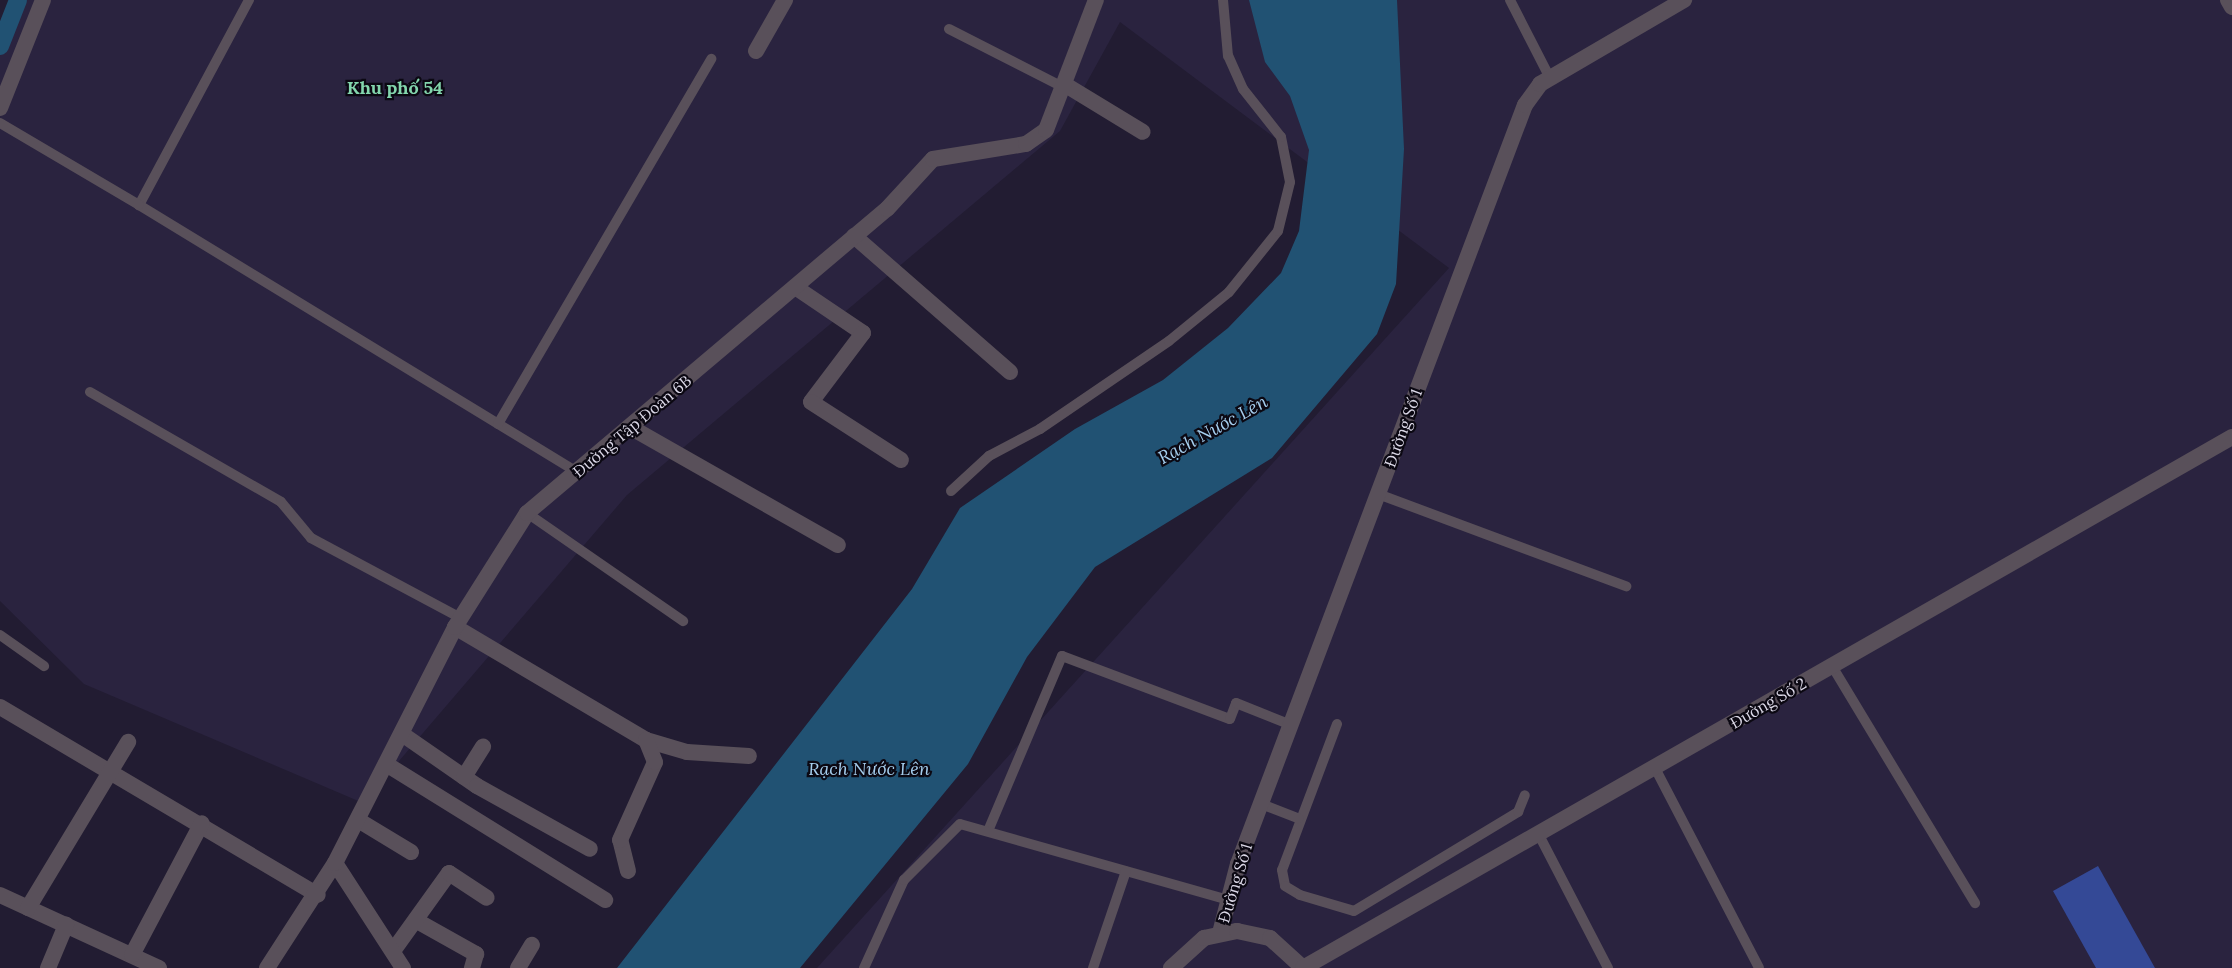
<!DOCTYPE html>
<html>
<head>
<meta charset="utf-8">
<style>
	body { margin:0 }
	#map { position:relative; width:2232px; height:968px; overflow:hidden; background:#221c32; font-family:Lora,serif }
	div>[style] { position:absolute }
	.built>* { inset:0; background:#2a233f }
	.water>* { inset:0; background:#215273 }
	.canal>* { height:18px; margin:-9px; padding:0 9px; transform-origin:9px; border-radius:9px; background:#215273 }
	.building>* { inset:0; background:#344996 }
	.service>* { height:10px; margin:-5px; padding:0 5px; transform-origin:5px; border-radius:5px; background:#59505a }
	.minor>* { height:16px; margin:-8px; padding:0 8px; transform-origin:8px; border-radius:8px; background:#59505a }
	span { translate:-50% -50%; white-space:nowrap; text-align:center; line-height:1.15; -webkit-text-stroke:4.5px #0b0812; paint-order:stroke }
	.street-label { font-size:16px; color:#dbd8e7 }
	.neighbourhood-label { font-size:18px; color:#83d6ad; font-weight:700 }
	.water-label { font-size:18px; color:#a5ceee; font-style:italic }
</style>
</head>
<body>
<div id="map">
	<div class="built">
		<i style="clip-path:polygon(11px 0,2232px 0,2232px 968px,817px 968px,1449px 268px,1120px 22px,1060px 131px,627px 495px,363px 803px,84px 684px,0 601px,0 28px)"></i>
	</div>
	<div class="water">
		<i style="clip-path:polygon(1249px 0,1397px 0,1404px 149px,1396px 284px,1377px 334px,1272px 458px,1095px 567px,1027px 657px,968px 764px,800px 968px,617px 968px,912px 589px,960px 508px,1075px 429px,1163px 380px,1228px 328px,1281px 273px,1299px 231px,1309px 150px,1290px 96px,1265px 62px)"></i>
	</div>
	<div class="canal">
		<i style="left:0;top:46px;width:49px;rotate:-68.6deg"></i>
	</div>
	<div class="building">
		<i style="clip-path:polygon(2098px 866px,2155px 968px,2096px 968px,2053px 891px)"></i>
	</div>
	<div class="service">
		<i style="left:249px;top:0;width:233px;rotate:118.2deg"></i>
		<i style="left:139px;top:205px;width:513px;rotate:31.37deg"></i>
		<i style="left:1510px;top:0;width:88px;rotate:62.9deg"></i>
		<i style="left:949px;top:29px;width:128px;rotate:27deg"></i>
		<i style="left:0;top:123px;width:161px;rotate:30.5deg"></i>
		<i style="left:90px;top:392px;width:220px;rotate:29.9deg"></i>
		<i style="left:281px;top:502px;width:47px;rotate:50.2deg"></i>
		<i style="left:311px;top:538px;width:170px;rotate:28.1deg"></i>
		<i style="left:498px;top:424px;width:423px;rotate:-59.7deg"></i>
		<i style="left:951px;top:491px;width:52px;rotate:-42.6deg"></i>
		<i style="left:989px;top:456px;width:58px;rotate:-27.9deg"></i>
		<i style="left:1040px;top:429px;width:156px;rotate:-34.3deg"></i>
		<i style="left:1169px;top:341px;width:77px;rotate:-39.2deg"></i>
		<i style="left:1229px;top:292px;width:78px;rotate:-51.2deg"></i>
		<i style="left:1278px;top:231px;width:50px;rotate:-76.2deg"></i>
		<i style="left:1290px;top:182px;width:46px;rotate:-101.3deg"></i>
		<i style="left:1281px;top:137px;width:61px;rotate:-128.4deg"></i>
		<i style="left:1243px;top:89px;width:36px;rotate:-114deg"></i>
		<i style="left:1228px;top:56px;width:56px;rotate:-95.1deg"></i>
		<i style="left:1378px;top:494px;width:265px;rotate:20.4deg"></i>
		<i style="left:527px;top:513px;width:190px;rotate:34.7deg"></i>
		<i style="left:0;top:635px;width:54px;rotate:35.2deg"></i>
		<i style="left:1832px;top:666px;width:277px;rotate:58.9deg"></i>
		<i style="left:1337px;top:724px;width:156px;rotate:110.6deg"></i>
		<i style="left:1282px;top:870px;width:16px;rotate:79deg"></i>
		<i style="left:1285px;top:886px;width:17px;rotate:31deg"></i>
		<i style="left:1300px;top:895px;width:56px;rotate:16.5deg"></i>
		<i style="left:1354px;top:911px;width:192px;rotate:-31.1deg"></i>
		<i style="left:1518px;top:812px;width:18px;rotate:-68deg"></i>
		<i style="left:1655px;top:768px;width:225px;rotate:62.5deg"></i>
		<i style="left:1261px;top:804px;width:40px;rotate:21deg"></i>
		<i style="left:988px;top:831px;width:190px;rotate:-67.1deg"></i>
		<i style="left:1062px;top:656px;width:179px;rotate:20.6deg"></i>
		<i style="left:1230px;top:719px;width:17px;rotate:-69deg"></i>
		<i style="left:1236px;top:703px;width:59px;rotate:21.8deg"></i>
		<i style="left:1539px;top:835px;width:150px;rotate:62.6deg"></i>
		<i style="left:864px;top:968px;width:97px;rotate:-65.6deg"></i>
		<i style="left:904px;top:880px;width:79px;rotate:-45deg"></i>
		<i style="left:960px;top:824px;width:280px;rotate:15.8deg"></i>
		<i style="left:1093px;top:968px;width:102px;rotate:-71.2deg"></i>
	</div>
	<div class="minor">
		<i style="left:2228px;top:0;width:8px;rotate:60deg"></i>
		<i style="left:756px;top:51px;width:59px;rotate:-60.4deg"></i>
		<i style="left:1064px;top:84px;width:92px;rotate:31.3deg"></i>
		<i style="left:0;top:108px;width:116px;rotate:-68.3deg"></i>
		<i style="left:854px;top:236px;width:207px;rotate:41.1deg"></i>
		<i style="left:795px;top:287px;width:82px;rotate:34.1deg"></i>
		<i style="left:863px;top:333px;width:86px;rotate:127deg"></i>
		<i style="left:811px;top:402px;width:107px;rotate:32.8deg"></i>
		<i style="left:630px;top:427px;width:239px;rotate:29.6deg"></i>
		<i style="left:455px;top:627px;width:222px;rotate:30.6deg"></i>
		<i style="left:646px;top:740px;width:43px;rotate:16.3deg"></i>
		<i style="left:687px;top:752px;width:62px;rotate:3.7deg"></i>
		<i style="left:0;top:707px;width:369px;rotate:30.6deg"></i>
		<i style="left:402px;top:734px;width:91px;rotate:34.7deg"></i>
		<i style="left:477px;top:786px;width:129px;rotate:29.1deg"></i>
		<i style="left:386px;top:764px;width:258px;rotate:31.8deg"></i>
		<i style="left:464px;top:777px;width:36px;rotate:-58deg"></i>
		<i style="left:358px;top:820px;width:62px;rotate:31.1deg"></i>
		<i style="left:628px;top:871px;width:32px;rotate:-104deg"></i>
		<i style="left:620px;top:840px;width:85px;rotate:-65.8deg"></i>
		<i style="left:655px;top:762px;width:24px;rotate:-112deg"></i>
		<i style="left:0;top:895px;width:175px;rotate:24.7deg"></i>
		<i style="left:28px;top:908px;width:194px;rotate:-58.9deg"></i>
		<i style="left:417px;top:921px;width:68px;rotate:29.2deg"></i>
		<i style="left:476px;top:954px;width:15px;rotate:106deg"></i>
		<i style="left:1220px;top:933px;width:71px;rotate:-75.4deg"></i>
		<i style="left:1238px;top:864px;width:811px;rotate:-69.29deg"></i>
		<i style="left:1525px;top:105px;width:26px;rotate:-54deg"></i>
		<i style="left:1540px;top:84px;width:167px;rotate:-30.3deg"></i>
		<i style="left:393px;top:951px;width:96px;rotate:-54.3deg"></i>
		<i style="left:449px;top:873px;width:45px;rotate:33.3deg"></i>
		<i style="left:132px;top:955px;width:149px;rotate:-62.1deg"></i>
		<i style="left:48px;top:968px;width:47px;rotate:-67.3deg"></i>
		<i style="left:267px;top:968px;width:125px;rotate:-57.1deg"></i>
		<i style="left:403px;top:968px;width:125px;rotate:-122.9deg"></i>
		<i style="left:335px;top:863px;width:265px;rotate:-63deg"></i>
		<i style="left:455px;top:627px;width:135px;rotate:-57.7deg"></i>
		<i style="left:527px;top:513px;width:471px;rotate:-40.2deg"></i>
		<i style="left:887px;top:209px;width:68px;rotate:-47.4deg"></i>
		<i style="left:933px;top:159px;width:94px;rotate:-9.2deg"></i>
		<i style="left:1026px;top:144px;width:24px;rotate:-35deg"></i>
		<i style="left:1046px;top:130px;width:139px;rotate:-69deg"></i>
		<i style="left:518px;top:968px;width:27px;rotate:-59deg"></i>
		<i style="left:1171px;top:968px;width:45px;rotate:-42.3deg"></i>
		<i style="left:1204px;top:938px;width:34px;rotate:-12deg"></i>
		<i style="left:1237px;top:931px;width:34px;rotate:12deg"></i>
		<i style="left:1270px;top:938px;width:45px;rotate:42.3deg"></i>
		<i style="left:1303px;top:968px;width:1070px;rotate:-29.75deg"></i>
	</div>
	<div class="street-label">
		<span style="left:632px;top:426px;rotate:-40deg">Đường Tập Đoàn 6B</span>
		<span style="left:1403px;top:428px;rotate:-70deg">Đường Số 1</span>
		<span style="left:1768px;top:703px;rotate:-30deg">Đường Số 2</span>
		<span style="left:1235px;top:883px;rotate:-73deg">Đường Số 1</span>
	</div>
	<div class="neighbourhood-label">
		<span style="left:395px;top:88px">Khu phố 54</span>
	</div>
	<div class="water-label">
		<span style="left:1213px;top:430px;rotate:-29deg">Rạch Nước Lên</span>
		<span style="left:869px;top:769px">Rạch Nước Lên</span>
	</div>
</div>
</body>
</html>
